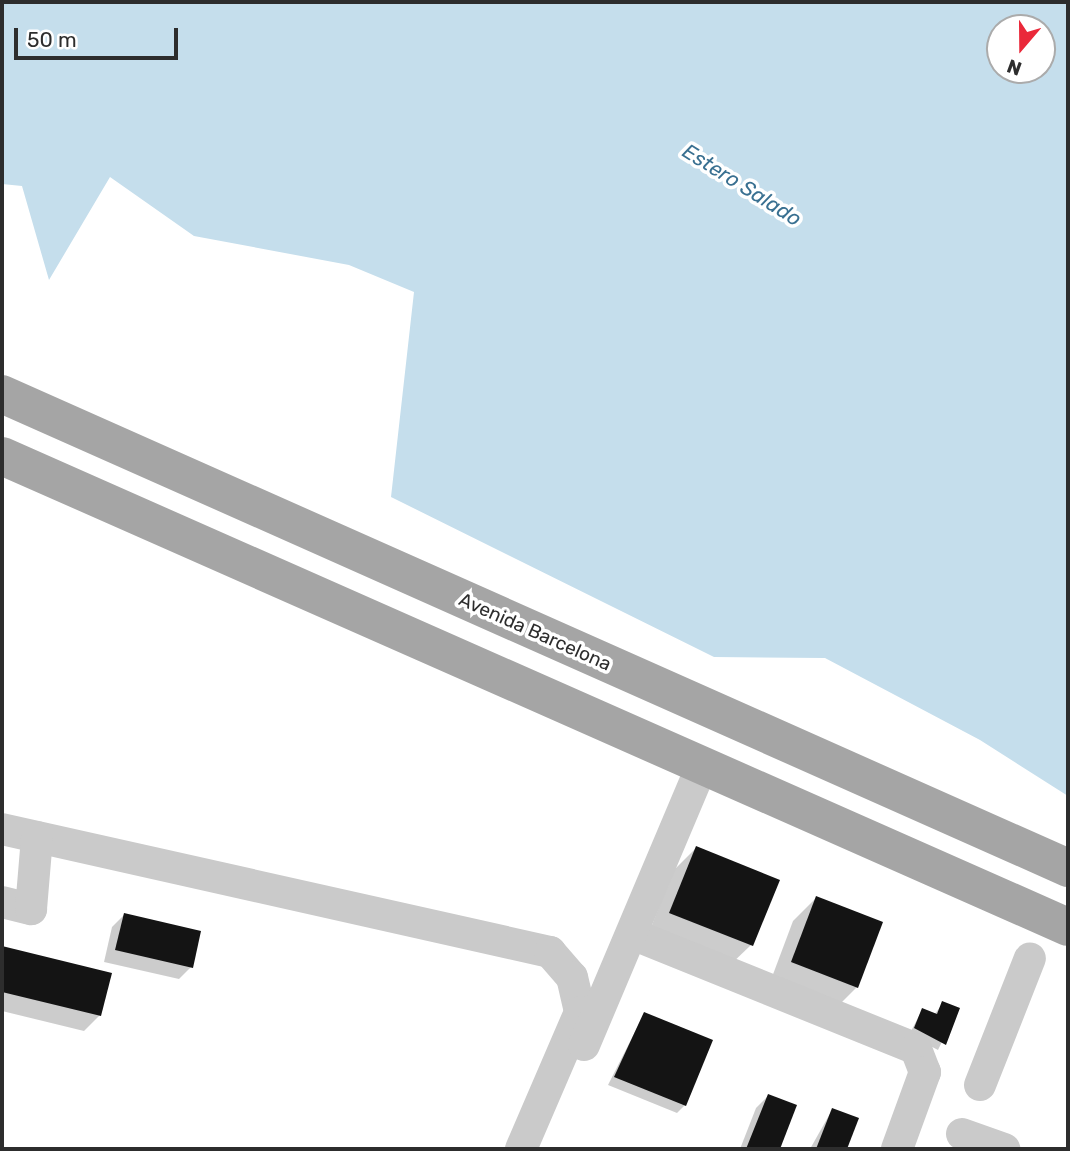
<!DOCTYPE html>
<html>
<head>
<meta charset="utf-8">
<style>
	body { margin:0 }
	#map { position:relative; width:1070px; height:1151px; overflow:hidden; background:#fff; font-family:Rubik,sans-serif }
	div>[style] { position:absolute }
	.water>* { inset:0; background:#c5deec }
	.shadow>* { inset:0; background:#0003 }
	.building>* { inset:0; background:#141414 }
	.minor>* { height:32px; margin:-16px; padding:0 16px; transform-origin:16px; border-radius:16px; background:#cacaca }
	.major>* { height:38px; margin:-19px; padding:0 19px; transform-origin:19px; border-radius:19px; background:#a5a5a5 }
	span { translate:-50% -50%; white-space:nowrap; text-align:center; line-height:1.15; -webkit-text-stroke:7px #fff; paint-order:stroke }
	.street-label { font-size:19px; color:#2d2d2d }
	.water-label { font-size:21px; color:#397091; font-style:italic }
	.frame { position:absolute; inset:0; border:4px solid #2d2d2d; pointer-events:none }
	.north { position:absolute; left:986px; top:14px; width:70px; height:70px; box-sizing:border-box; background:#fff; border:2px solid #ababab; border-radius:50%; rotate:200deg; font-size:19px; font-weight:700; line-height:28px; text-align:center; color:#2d2d2d }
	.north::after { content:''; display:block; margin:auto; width:24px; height:32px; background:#ea293a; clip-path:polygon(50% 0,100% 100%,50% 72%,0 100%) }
	.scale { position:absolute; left:14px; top:28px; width:164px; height:32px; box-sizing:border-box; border:4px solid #2d2d2d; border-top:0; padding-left:9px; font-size:21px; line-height:24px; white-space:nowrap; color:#2d2d2d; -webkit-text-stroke:5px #fff; paint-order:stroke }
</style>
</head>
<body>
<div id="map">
	<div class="water">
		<i style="clip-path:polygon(evenodd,2px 2px,1068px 2px,1068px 796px,980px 740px,825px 658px,714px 657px,391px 497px,414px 292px,349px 265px,194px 236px,110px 177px,49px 280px,22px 186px,2px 184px,2px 2px,1000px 28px,1042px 28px,1042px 70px,1000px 70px,1000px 28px)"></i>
	</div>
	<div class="shadow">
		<i style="clip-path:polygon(696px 848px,751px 945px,728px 967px,648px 935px,673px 871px)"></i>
		<i style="clip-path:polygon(816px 898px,857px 987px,834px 1010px,769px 985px,793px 921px)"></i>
		<i style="clip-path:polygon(124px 915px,191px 967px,179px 979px,104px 962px,112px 927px)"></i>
		<i style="clip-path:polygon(2px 948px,110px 974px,100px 1015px,84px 1031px,2px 1011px)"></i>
		<i style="clip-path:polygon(943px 1003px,958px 1009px,938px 1050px,909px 1035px,922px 1010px,934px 1015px)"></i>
		<i style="clip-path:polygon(644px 1014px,685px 1105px,677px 1113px,608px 1085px)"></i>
		<i style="clip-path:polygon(768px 1096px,795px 1106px,778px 1149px,740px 1149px,756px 1108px)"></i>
		<i style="clip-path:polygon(832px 1110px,857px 1119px,845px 1149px,810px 1149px)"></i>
	</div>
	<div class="building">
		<i style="clip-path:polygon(696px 846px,780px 880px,753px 946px,669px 913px)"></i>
		<i style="clip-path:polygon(816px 896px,883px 922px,858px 988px,791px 962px)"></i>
		<i style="clip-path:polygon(124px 913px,201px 931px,193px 968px,115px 950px)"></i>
		<i style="clip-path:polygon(2px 946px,112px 973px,101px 1016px,2px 992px)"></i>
		<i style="clip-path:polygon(942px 1001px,960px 1008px,946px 1045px,914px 1028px,922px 1008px,937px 1014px)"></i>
		<i style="clip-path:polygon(644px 1012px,713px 1040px,686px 1106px,614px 1077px)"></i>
		<i style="clip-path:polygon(768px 1094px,797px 1105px,780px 1149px,746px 1149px)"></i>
		<i style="clip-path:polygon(832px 1108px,859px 1118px,847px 1149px,816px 1149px)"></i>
	</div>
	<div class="minor">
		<i style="left:2px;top:829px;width:562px;rotate:12.65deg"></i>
		<i style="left:550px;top:952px;width:33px;rotate:49deg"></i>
		<i style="left:572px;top:977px;width:36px;rotate:77deg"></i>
		<i style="left:580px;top:1012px;width:149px;rotate:113.3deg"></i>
		<i style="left:2px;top:902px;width:30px;rotate:14deg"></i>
		<i style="left:31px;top:909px;width:72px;rotate:-85.2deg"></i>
		<i style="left:632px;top:934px;width:306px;rotate:22deg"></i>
		<i style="left:916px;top:1049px;width:25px;rotate:69deg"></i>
		<i style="left:925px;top:1072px;width:82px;rotate:110deg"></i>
		<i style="left:584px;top:1045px;width:301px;rotate:-67.1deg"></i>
		<i style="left:980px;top:1085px;width:136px;rotate:-68.5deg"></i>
		<i style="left:962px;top:1134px;width:45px;rotate:19.7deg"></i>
	</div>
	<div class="major">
		<i style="left:2px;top:394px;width:1167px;rotate:23.97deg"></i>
		<i style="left:2px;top:456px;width:1165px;rotate:23.84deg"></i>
	</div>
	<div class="street-label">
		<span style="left:535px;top:632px;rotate:24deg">Avenida Barcelona</span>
	</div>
	<div class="water-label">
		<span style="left:742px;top:185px;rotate:32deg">Estero Salado</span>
	</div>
	<div class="frame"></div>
	<div class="north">N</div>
	<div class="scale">50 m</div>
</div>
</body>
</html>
